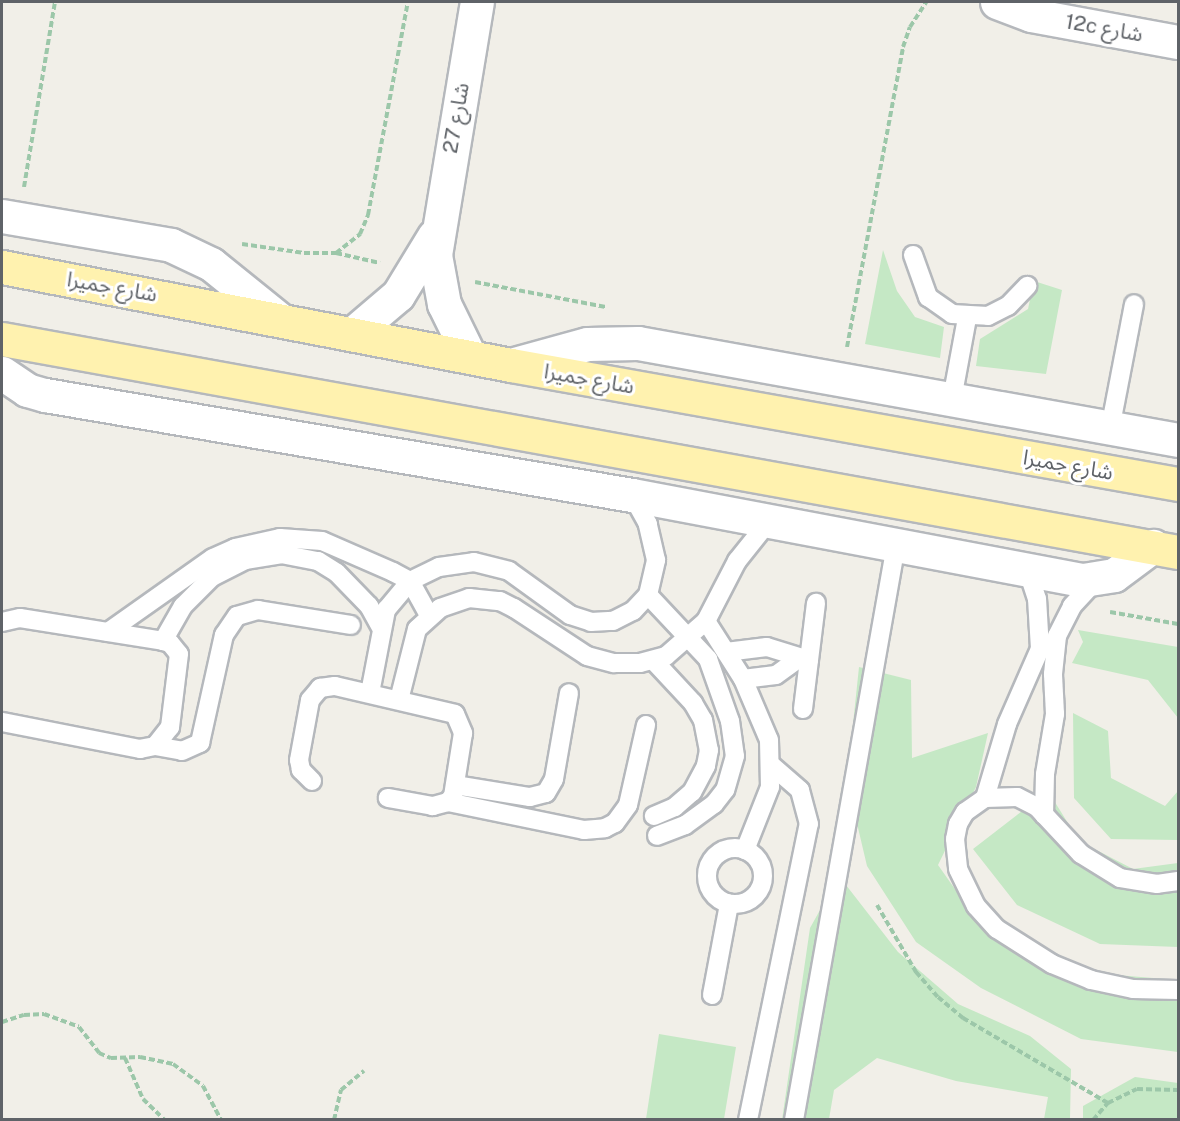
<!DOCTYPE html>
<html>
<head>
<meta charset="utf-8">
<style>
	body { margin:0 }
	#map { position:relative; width:1180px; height:1121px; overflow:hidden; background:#f1efe8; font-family:"Public Sans","Noto Sans Arabic",sans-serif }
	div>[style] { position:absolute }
	.green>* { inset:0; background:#c5e8c5 }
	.path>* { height:4px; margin-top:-2px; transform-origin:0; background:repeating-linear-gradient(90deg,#9cc7a9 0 6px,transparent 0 9px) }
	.roads { filter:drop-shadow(2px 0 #b5b8bc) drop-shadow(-2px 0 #b5b8bc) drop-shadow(0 2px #b5b8bc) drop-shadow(0 -2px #b5b8bc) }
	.lane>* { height:18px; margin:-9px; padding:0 9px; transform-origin:9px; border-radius:9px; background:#fff }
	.lane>.ring { margin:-9px; padding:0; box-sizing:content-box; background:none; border:18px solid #fff; border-radius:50% }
	.street>* { height:33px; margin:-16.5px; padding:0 16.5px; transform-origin:16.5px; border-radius:16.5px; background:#fff }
	.primary>* { height:33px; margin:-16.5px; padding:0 16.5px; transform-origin:16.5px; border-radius:16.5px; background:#fff2af }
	span { translate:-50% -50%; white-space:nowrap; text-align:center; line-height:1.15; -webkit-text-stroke:6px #fff; paint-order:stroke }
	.street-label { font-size:21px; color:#5f6368 }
	.frame { position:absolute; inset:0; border:3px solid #5f6368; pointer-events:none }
</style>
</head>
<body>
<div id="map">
	<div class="green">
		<i style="clip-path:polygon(883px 250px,897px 291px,915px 317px,944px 327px,940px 358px,865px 344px)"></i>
		<i style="clip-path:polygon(1034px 281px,1062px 290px,1046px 374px,976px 366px,980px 339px,1028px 309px)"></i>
		<i style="clip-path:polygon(1078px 630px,1178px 647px,1178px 718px,1148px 680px,1072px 663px,1083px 642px)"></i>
		<i style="clip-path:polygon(859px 667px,911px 680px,912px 758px,988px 733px,976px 787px,938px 865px,981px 926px,1067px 971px,1178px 980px,1178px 1052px,1081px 1039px,981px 988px,916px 942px,867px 866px,847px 781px)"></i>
		<i style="clip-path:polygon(1073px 713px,1108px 731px,1111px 778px,1165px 806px,1178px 791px,1178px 840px,1111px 839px,1074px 798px)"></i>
		<i style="clip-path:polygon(1048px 791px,1079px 841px,1133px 869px,1178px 863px,1178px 947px,1100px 944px,1017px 905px,973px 849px)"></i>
		<i style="clip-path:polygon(839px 876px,898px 952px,958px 1004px,1030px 1036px,1071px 1069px,1070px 1119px,1044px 1119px,1048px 1097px,956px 1081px,877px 1058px,834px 1090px,829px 1119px,782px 1120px,810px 928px)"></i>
		<i style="clip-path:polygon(659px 1034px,736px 1047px,724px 1119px,646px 1119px)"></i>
		<i style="clip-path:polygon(1135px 1077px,1178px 1083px,1178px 1119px,1083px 1119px,1083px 1106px)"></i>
	</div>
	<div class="path">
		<i style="left:24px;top:187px;width:188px;rotate:-80.5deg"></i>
		<i style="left:242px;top:244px;width:63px;rotate:8.3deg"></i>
		<i style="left:304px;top:253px;width:32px"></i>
		<i style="left:336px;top:253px;width:45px;rotate:12.8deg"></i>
		<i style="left:336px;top:253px;width:31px;rotate:-38deg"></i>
		<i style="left:360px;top:234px;width:21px;rotate:-67deg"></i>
		<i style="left:368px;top:215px;width:217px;rotate:-79.4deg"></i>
		<i style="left:475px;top:282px;width:133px;rotate:10.8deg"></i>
		<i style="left:847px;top:347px;width:305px;rotate:-79.4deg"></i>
		<i style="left:903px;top:47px;width:21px;rotate:-71deg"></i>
		<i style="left:910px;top:27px;width:30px;rotate:-57deg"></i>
		<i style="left:1110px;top:612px;width:69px;rotate:10deg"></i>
		<i style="left:877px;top:905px;width:78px;rotate:59.8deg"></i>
		<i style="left:916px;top:972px;width:33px;rotate:49deg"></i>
		<i style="left:938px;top:997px;width:33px;rotate:40deg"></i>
		<i style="left:963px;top:1018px;width:168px;rotate:30.4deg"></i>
		<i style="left:2px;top:1022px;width:23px;rotate:-18deg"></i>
		<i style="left:24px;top:1015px;width:20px;rotate:-3deg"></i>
		<i style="left:44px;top:1014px;width:37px;rotate:20deg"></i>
		<i style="left:79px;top:1027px;width:33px;rotate:52deg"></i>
		<i style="left:99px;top:1053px;width:13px;rotate:23deg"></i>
		<i style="left:111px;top:1058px;width:29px;rotate:-2deg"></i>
		<i style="left:140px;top:1057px;width:34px;rotate:12deg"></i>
		<i style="left:173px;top:1064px;width:37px;rotate:36deg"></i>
		<i style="left:203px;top:1086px;width:38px;rotate:62deg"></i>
		<i style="left:125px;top:1058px;width:45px;rotate:66.3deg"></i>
		<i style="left:143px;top:1099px;width:30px;rotate:44deg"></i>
		<i style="left:334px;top:1120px;width:31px;rotate:-77deg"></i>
		<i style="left:341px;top:1090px;width:30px;rotate:-40deg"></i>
		<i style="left:1093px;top:1120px;width:23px;rotate:-49deg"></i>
		<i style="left:1108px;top:1103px;width:32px;rotate:-26deg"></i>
		<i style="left:1137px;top:1089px;width:41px;rotate:1.4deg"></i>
	</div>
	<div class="roads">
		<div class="lane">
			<i style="left:913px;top:255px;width:45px;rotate:70.3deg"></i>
			<i style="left:928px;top:297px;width:29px;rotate:35deg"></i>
			<i style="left:952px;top:314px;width:36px;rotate:3deg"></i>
			<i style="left:988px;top:316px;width:22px;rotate:-27deg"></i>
			<i style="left:1008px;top:306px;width:28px;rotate:-46deg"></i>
			<i style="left:952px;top:399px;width:82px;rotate:-79.5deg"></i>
			<i style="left:1110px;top:429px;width:127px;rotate:-79.1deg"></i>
			<i style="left:648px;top:595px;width:88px;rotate:46.8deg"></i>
			<i style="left:708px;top:659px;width:66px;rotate:70.5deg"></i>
			<i style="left:730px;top:721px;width:35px;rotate:82deg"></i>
			<i style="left:735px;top:756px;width:35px;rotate:106deg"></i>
			<i style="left:725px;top:790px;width:18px;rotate:128deg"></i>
			<i style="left:714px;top:804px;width:36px;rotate:144deg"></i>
			<i style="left:685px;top:825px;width:30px;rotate:159deg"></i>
			<i style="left:706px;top:621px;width:69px;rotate:57.5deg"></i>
			<i style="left:743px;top:679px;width:66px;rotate:66.9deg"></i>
			<i style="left:769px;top:740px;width:47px;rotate:88.8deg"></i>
			<i style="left:770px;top:787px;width:68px;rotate:111.6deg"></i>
			<i style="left:2px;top:622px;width:18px;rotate:-13deg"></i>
			<i style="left:20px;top:618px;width:145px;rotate:9.1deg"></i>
			<i style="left:163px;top:641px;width:7px;rotate:16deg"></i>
			<i style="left:170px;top:643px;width:14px;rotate:51deg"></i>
			<i style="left:179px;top:654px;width:74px;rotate:97deg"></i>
			<i style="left:170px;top:727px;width:24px;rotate:128deg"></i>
			<i style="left:155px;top:746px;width:15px;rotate:169deg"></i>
			<i style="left:140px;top:749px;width:141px;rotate:-168.9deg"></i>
			<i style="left:108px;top:632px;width:128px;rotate:-35.2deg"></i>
			<i style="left:213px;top:558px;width:24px;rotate:-24deg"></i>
			<i style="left:235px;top:548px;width:46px;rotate:-12.5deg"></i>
			<i style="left:280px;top:538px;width:42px;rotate:4.1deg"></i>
			<i style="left:322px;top:541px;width:77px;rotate:23.6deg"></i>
			<i style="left:393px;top:572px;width:19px;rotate:28deg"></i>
			<i style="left:410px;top:581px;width:39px;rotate:61deg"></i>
			<i style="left:163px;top:641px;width:40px;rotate:-60.3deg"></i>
			<i style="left:183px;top:606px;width:41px;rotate:-45deg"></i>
			<i style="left:212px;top:577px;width:37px;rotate:-27deg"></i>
			<i style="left:245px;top:560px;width:36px;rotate:-9deg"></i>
			<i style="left:281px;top:554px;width:38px;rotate:11deg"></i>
			<i style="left:318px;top:561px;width:22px;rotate:32deg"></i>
			<i style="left:337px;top:573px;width:46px;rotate:45.9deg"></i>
			<i style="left:369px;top:606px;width:23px;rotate:61deg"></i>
			<i style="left:726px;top:652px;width:41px;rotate:-7deg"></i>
			<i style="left:767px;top:647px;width:44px;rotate:17.2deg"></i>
			<i style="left:653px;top:660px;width:59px;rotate:47.1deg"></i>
			<i style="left:693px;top:703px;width:20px;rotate:60deg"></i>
			<i style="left:703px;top:720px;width:31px;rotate:79deg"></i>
			<i style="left:709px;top:750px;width:16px;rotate:101deg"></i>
			<i style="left:706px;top:766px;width:30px;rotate:118deg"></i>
			<i style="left:692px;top:792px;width:23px;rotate:139deg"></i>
			<i style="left:675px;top:807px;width:23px;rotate:157deg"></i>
			<i style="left:743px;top:679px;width:33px;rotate:-7deg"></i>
			<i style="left:776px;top:675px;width:26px;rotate:-36deg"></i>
			<i style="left:370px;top:693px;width:85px;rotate:-79.1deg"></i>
			<i style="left:386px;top:610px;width:38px;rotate:-50deg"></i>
			<i style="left:410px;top:581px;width:32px;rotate:-26deg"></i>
			<i style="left:439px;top:567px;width:35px;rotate:-8deg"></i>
			<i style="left:474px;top:562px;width:36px;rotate:14deg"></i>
			<i style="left:509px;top:571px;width:75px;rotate:35.8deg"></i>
			<i style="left:570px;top:615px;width:22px;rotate:18deg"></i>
			<i style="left:591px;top:622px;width:22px;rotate:-3deg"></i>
			<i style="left:613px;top:621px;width:22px;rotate:-27deg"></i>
			<i style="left:633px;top:611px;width:22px;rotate:-47deg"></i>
			<i style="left:648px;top:595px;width:36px;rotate:-77deg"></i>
			<i style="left:656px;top:560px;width:37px;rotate:-103deg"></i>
			<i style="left:648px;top:524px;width:33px;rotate:-119deg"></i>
			<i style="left:399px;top:700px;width:73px;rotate:-75.8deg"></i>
			<i style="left:417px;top:629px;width:31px;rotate:-42deg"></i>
			<i style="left:440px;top:608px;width:31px;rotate:-19deg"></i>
			<i style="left:469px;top:598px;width:31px;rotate:6deg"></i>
			<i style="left:500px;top:601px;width:16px;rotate:27deg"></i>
			<i style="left:514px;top:608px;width:87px;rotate:33.3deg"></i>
			<i style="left:587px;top:656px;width:28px;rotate:15deg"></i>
			<i style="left:614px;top:663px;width:26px"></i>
			<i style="left:640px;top:663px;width:27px;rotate:-15deg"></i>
			<i style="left:666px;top:656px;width:53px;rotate:-41.2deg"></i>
			<i style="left:706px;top:621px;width:68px;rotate:-62.7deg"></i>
			<i style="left:737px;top:561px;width:51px;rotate:-51.3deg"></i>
			<i style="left:803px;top:709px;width:107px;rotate:-83deg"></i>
			<i style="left:155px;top:746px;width:27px;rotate:10deg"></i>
			<i style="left:182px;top:751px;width:20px;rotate:-24deg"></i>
			<i style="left:200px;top:743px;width:111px;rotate:-77.5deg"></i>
			<i style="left:224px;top:635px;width:23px;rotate:-56deg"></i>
			<i style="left:237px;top:616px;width:22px;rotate:-16deg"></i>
			<i style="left:258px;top:610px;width:94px;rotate:9.2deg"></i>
			<i style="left:312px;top:781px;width:16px;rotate:-135deg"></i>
			<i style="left:301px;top:770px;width:10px;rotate:-101deg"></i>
			<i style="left:299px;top:760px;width:61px;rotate:-79.6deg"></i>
			<i style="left:310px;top:700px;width:16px;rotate:-50deg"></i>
			<i style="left:320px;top:688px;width:15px;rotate:-8deg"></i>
			<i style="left:335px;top:686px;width:123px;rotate:13.1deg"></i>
			<i style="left:455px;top:714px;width:21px;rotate:67deg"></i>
			<i style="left:463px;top:733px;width:64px;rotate:99deg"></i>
			<i style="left:453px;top:796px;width:8px;rotate:130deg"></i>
			<i style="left:448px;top:802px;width:16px;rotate:165deg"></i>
			<i style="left:433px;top:806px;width:46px;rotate:-169.9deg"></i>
			<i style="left:455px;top:785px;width:76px;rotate:9.1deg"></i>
			<i style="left:530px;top:797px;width:16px;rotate:-14deg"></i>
			<i style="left:546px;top:793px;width:16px;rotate:-60deg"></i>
			<i style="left:554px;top:779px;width:87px;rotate:-80.1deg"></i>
			<i style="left:985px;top:798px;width:77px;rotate:-73.4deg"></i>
			<i style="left:1007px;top:724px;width:82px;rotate:-66.3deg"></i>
			<i style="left:1040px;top:649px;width:50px;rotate:-93.4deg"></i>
			<i style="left:1037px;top:599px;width:33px;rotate:-108deg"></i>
			<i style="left:448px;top:802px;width:139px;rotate:11.6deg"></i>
			<i style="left:584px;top:830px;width:21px;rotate:-5deg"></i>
			<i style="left:605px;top:828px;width:11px;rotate:-27deg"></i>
			<i style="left:615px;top:823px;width:22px;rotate:-54deg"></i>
			<i style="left:628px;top:805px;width:82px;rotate:-77.3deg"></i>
			<i style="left:1044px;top:815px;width:41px;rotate:-88.6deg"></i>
			<i style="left:1045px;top:774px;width:61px;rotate:-80.5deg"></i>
			<i style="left:1055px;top:714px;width:40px;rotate:-92.9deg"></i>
			<i style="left:1053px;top:674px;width:38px;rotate:-84deg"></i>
			<i style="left:1057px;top:636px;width:34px;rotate:-63deg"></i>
			<i style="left:1072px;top:606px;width:35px;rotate:-47deg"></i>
			<i class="ring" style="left:707px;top:848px;width:38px;height:38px"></i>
			<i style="left:1178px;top:881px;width:21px;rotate:172deg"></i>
			<i style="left:1157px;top:884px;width:37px;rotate:-171deg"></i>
			<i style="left:1120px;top:878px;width:46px;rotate:-148.4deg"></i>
			<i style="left:1081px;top:854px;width:64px;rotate:-133.1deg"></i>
			<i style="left:1037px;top:807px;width:22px;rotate:-153deg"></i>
			<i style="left:1017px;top:797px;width:32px;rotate:178deg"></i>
			<i style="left:985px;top:798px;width:24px;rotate:145deg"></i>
			<i style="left:965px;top:812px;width:14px;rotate:120deg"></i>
			<i style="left:958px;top:824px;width:15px;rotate:101deg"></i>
			<i style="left:955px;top:839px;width:30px;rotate:84deg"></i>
			<i style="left:958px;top:869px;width:41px;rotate:64.1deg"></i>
			<i style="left:976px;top:906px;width:31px;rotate:48deg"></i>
			<i style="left:997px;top:929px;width:65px;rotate:32.5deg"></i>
			<i style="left:1052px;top:964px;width:42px;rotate:22.3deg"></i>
			<i style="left:1091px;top:980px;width:43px;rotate:12.1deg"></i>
			<i style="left:1133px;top:989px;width:45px;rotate:1.3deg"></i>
			<i style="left:712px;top:995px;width:93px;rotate:-79.4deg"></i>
			<i style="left:748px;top:1120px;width:302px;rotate:-78.4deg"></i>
			<i style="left:809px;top:824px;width:35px;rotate:-105deg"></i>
			<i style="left:800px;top:790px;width:37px;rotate:-139deg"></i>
			<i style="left:794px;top:1120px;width:584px;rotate:-79.94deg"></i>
		</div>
		<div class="street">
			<i style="left:997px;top:2px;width:36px;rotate:21deg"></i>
			<i style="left:1031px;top:15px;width:149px;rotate:10.4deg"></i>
			<i style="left:2px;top:216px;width:171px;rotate:9.7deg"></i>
			<i style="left:171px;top:245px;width:44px;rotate:25.4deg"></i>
			<i style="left:211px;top:264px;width:86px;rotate:38.9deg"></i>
			<i style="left:352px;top:334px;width:60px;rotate:-40.3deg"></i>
			<i style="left:398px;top:295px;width:69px;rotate:-58.6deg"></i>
			<i style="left:470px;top:357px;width:59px;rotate:-116.1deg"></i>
			<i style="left:444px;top:304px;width:50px;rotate:-100.4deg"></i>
			<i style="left:435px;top:255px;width:256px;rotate:-80.6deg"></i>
			<i style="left:511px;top:365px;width:79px;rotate:-15.4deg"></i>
			<i style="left:587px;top:344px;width:51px;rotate:-1.1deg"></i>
			<i style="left:638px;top:343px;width:549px;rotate:10.18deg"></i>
			<i style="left:2px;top:373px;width:30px;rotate:34deg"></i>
			<i style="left:27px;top:390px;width:19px;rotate:16deg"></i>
			<i style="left:45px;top:395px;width:595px;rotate:9.67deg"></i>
			<i style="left:632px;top:495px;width:459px;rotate:10.7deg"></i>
			<i style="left:1083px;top:580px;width:31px;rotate:-9deg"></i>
			<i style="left:1114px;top:575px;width:49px;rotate:-36.6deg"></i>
		</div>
		<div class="primary">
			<i style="left:2px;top:267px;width:518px;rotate:10.9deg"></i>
			<i style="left:511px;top:365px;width:678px;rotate:10.12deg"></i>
			<i style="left:2px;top:339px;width:1195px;rotate:10.27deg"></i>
		</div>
	</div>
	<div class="street-label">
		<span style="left:1104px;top:28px;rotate:10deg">12c شارع</span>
		<span style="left:456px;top:118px;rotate:-80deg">شارع 27</span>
		<span style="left:112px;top:287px;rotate:10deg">شارع جميرا</span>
		<span style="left:589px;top:379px;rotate:10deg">شارع جميرا</span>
		<span style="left:1068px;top:465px;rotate:10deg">شارع جميرا</span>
	</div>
	<div class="frame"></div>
</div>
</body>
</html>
